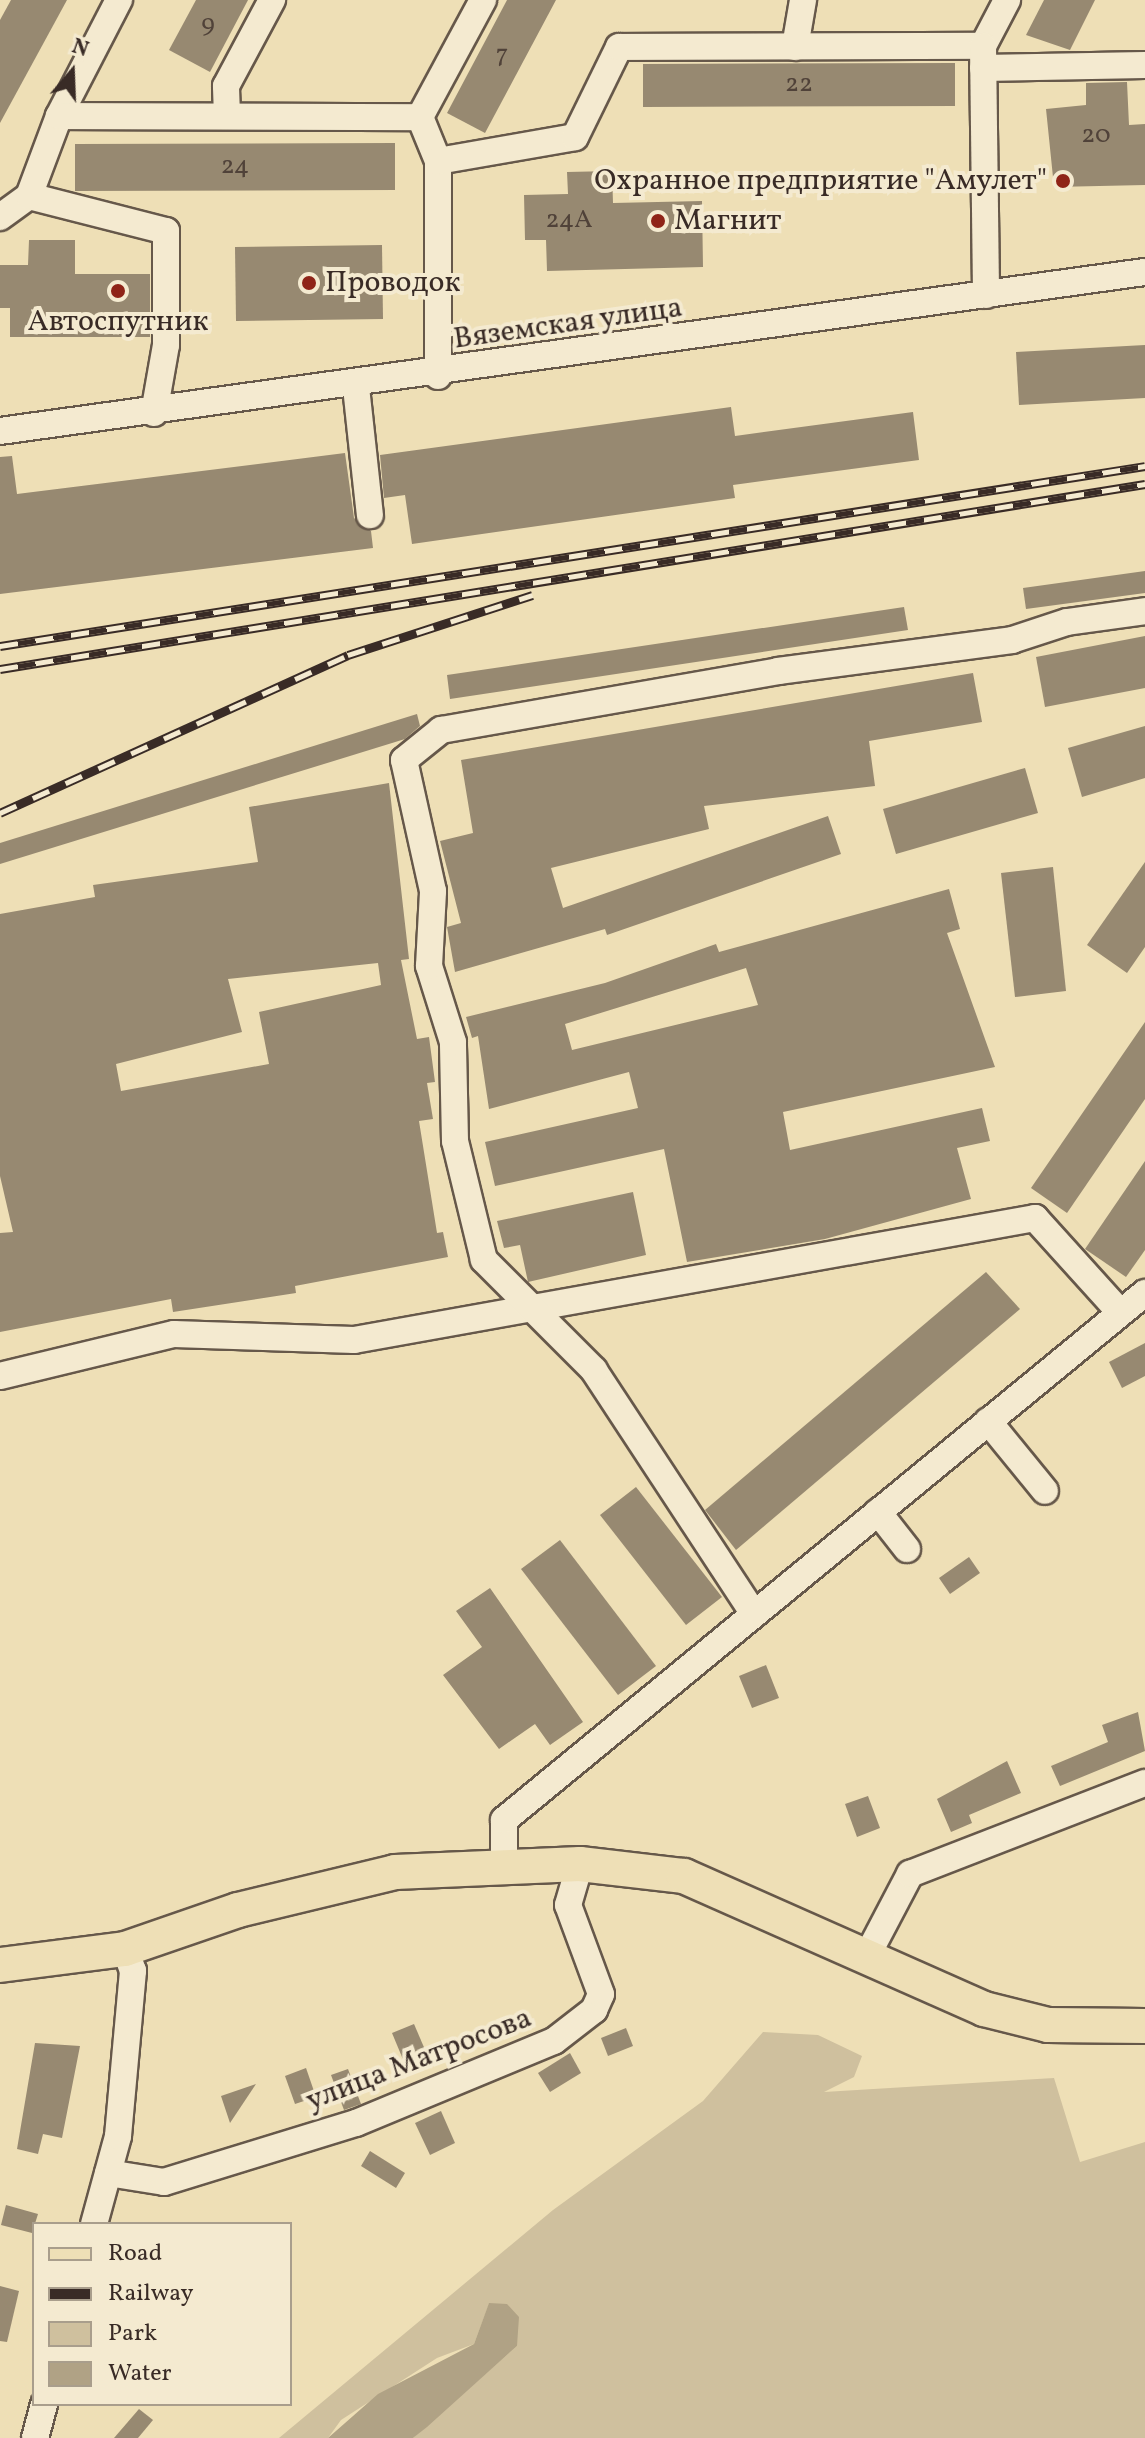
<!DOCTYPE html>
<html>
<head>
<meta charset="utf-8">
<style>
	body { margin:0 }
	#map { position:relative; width:1145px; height:2438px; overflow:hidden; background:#eedfb6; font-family:Vollkorn,serif }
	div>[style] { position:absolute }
	.green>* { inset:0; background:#cfc09e }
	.water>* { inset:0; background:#b0a285 }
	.building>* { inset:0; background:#978971 }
	.roads { filter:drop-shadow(2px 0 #66584a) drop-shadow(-2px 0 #66584a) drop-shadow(0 2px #66584a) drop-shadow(0 -2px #66584a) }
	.minor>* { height:26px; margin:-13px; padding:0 13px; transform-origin:13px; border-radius:13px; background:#f4ead0 }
	.major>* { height:34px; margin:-17px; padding:0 17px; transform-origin:17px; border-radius:17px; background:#eedfb6 }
	.rail>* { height:9px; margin-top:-4.5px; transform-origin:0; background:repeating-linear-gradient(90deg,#f4ead0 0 18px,#392b26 0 36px); box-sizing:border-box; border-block:2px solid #392b26 }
	.dots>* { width:22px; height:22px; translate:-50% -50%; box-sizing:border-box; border:4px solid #f4ead0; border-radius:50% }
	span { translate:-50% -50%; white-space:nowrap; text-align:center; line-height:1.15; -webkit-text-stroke:8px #f4ead0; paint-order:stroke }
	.number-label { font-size:26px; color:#504239 }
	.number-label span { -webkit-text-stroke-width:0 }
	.poi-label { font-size:30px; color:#392b26 }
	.right { translate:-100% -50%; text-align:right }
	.left { translate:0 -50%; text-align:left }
	.street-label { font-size:30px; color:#392b26 }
	.legend { position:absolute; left:32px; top:2222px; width:260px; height:184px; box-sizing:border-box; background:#f4ead0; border:2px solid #a99e8c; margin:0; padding:10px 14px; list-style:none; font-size:24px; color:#392b26 }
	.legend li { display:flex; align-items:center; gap:16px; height:40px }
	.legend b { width:40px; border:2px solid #a99e8c }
	.north { position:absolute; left:32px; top:32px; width:80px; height:80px; -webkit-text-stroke:6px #f4ead0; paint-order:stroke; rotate:19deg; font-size:22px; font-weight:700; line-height:32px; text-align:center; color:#392b26 }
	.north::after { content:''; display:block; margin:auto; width:28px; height:36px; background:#392b26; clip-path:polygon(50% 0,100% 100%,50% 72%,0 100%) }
</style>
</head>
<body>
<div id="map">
	<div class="green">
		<i style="clip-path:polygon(763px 2032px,818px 2035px,862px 2056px,854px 2077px,824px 2092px,1054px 2078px,1080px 2162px,1145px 2142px,1145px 2438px,413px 2438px,517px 2346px,489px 2304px,474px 2344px,437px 2358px,341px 2420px,328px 2438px,279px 2438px,553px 2210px,703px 2101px)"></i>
	</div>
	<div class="water">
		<i style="clip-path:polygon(489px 2303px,507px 2304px,519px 2317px,517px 2346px,427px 2427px,413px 2438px,328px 2438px,378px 2394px,474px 2344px)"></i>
	</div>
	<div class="building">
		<i style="clip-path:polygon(11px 0,67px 0,0 123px,0 20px)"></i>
		<i style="clip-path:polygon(196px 0,248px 0,210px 72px,169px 50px)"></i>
		<i style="clip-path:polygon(507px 0,556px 0,485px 133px,447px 113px)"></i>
		<i style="clip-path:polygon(1044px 0,1095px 0,1070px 50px,1026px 35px)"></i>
		<i style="clip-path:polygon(955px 63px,955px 106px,643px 107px,643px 64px)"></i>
		<i style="clip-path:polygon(1127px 82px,1129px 125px,1145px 124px,1145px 185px,1054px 187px,1046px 109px,1086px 105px,1086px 83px)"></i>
		<i style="clip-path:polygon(395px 143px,395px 190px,75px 191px,75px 144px)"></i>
		<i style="clip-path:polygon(612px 171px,613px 203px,702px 201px,703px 267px,547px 271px,546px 240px,525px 240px,524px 195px,568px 194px,567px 172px)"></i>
		<i style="clip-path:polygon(29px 240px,75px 240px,75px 274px,150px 274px,150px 337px,10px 337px,10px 308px,0 308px,0 265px,28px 265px)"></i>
		<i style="clip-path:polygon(382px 245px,383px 319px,236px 321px,235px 247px)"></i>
		<i style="clip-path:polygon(1145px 345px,1145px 398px,1019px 405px,1016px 352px)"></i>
		<i style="clip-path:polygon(731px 407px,735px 436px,913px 412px,919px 460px,733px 485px,735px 498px,412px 544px,405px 495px,384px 498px,380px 455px)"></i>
		<i style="clip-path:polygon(345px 453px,354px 518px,371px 531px,373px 548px,0 594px,0 457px,12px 456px,17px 494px)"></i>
		<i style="clip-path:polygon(1145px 571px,1145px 593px,1026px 609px,1023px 588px)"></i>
		<i style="clip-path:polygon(904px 607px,908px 630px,450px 699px,447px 675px)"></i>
		<i style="clip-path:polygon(1145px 636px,1145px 688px,1045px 707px,1036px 657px)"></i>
		<i style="clip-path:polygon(973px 673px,982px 722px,869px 741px,875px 786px,704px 806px,709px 829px,551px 868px,563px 908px,828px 816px,841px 854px,607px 935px,605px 929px,455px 972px,447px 927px,461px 923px,440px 841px,473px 833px,461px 760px)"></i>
		<i style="clip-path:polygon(417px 714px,420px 726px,405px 739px,0 864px,0 843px)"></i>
		<i style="clip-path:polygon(1145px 726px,1145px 778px,1082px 797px,1068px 748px)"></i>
		<i style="clip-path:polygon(1025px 768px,1038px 813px,896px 854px,883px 809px)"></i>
		<i style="clip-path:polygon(evenodd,389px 783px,409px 959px,401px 960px,417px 1039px,429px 1037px,435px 1082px,427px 1083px,433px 1119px,419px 1121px,437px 1233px,443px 1232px,448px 1257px,295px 1286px,296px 1293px,173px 1312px,171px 1299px,0 1332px,0 1233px,13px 1232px,0 1176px,0 914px,95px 897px,93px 885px,258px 862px,249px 807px,389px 783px,378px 963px,381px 985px,259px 1012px,269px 1064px,121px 1091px,116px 1064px,242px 1032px,228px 979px,378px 963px)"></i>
		<i style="clip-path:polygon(1145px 862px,1145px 947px,1127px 973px,1087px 945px)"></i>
		<i style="clip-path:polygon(1053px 867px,1066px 991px,1015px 997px,1001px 873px)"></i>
		<i style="clip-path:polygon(evenodd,949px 889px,960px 929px,947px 933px,995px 1067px,783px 1112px,790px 1150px,982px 1108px,990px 1141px,957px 1148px,971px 1199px,825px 1239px,687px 1262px,664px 1149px,495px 1186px,485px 1142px,638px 1108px,629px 1072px,489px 1109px,478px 1036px,472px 1038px,466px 1017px,605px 983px,716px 944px,719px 952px,949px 889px,746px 968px,758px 1005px,572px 1050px,565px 1024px,746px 968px)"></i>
		<i style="clip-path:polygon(1145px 1022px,1145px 1099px,1067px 1213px,1031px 1188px)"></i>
		<i style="clip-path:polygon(1145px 1161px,1145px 1250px,1126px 1277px,1085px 1249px)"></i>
		<i style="clip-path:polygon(633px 1192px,646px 1255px,528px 1282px,520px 1245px,504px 1248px,497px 1221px)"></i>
		<i style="clip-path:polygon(986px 1272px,1020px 1309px,736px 1550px,705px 1510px)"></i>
		<i style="clip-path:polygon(1145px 1343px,1145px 1376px,1122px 1388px,1109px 1362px)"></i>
		<i style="clip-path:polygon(636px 1487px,722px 1597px,686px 1625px,600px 1515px)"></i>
		<i style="clip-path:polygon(560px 1540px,656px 1666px,618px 1695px,521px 1569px)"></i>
		<i style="clip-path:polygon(969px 1557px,980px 1573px,950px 1594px,939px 1578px)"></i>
		<i style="clip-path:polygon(490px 1588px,583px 1722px,550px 1745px,535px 1724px,499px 1749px,443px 1675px,482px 1647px,456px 1611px)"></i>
		<i style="clip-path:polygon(766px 1665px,779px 1698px,752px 1708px,739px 1676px)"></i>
		<i style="clip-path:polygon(1138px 1712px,1145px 1751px,1060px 1786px,1051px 1766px,1108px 1742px,1102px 1725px)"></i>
		<i style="clip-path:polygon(1007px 1761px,1021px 1793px,969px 1815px,972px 1823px,951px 1832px,937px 1799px)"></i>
		<i style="clip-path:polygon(868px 1796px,880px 1828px,857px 1837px,845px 1804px)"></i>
		<i style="clip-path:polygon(414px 2024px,429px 2059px,407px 2069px,392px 2033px)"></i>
		<i style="clip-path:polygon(626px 2028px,633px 2046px,608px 2056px,601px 2038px)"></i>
		<i style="clip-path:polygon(35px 2043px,80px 2046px,62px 2138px,43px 2134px,38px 2154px,17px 2149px)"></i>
		<i style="clip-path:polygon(570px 2053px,581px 2073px,550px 2092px,538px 2073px)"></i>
		<i style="clip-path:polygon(306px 2068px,316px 2097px,295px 2104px,285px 2076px)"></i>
		<i style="clip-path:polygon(348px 2069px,361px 2104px,344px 2110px,331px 2075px)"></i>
		<i style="clip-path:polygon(256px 2084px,230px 2123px,221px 2096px)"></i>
		<i style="clip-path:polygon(441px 2111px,455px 2143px,430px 2155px,415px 2123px)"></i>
		<i style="clip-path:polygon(370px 2151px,405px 2173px,396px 2188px,361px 2166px)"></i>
		<i style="clip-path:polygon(6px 2205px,38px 2214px,32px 2233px,1px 2225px)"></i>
		<i style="clip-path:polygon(0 2286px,19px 2291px,7px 2342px,0 2341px)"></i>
		<i style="clip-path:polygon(139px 2409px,153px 2420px,138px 2438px,114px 2438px)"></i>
	</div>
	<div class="roads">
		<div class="minor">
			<i style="left:983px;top:46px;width:52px;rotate:-62.4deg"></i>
			<i style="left:795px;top:47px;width:48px;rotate:-80.3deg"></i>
			<i style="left:983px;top:68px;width:162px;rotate:-1.1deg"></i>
			<i style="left:59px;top:116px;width:131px;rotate:-62.7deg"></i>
			<i style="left:227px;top:116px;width:30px;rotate:-92deg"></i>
			<i style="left:226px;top:86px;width:98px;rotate:-61.9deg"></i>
			<i style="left:420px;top:117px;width:133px;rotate:-61.7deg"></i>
			<i style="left:438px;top:161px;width:215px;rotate:90deg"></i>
			<i style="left:0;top:217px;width:36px;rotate:-36deg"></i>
			<i style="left:356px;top:387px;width:129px;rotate:83.8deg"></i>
			<i style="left:154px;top:413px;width:69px;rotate:-80deg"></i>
			<i style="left:166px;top:345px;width:114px;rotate:-90deg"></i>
			<i style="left:166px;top:231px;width:141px;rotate:-165.7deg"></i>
			<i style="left:29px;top:196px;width:85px;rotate:-69.4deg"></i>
			<i style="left:59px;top:116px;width:361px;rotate:0.2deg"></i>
			<i style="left:420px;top:117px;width:48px;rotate:67.8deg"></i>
			<i style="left:438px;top:161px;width:139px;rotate:-9.9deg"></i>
			<i style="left:575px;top:137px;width:100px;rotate:-63.9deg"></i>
			<i style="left:619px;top:47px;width:364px;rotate:-0.2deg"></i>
			<i style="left:983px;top:46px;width:249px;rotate:89.3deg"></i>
			<i style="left:0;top:431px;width:1156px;rotate:-7.91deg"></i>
			<i style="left:0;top:1376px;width:179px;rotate:-13.6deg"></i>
			<i style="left:174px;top:1334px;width:180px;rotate:1.9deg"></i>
			<i style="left:354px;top:1340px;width:692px;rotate:-10.16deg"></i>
			<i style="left:1035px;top:1218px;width:127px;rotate:47.9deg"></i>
			<i style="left:988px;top:1421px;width:90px;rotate:50.8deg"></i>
			<i style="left:878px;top:1512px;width:47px;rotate:51.9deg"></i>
			<i style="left:754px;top:1614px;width:292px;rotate:-123.3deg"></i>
			<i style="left:594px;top:1370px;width:156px;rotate:-135deg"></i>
			<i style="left:484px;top:1260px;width:122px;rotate:-103.7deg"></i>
			<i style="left:455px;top:1141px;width:99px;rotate:-91.2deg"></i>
			<i style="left:453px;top:1042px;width:80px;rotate:-107.5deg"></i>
			<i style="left:429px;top:966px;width:75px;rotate:-86.9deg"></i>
			<i style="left:433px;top:891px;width:134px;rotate:-102.5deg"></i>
			<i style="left:404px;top:760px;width:48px;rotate:-39deg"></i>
			<i style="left:441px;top:730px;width:342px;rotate:-9.9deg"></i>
			<i style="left:778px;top:671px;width:236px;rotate:-7.5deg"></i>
			<i style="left:1012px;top:640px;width:58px;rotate:-18.1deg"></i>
			<i style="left:1067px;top:622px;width:79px;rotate:-8deg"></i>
			<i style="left:504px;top:1864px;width:44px;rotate:-90deg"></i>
			<i style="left:504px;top:1820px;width:830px;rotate:-39.43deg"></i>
			<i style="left:867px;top:1956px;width:93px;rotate:-62.3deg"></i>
			<i style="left:910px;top:1874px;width:252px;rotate:-21.2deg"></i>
			<i style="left:108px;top:2173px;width:57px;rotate:9.1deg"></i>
			<i style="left:164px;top:2182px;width:201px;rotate:-17.1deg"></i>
			<i style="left:356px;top:2123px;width:214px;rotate:-22.5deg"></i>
			<i style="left:554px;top:2041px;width:51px;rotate:-37.8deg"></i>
			<i style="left:594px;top:2010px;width:17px;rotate:-66deg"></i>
			<i style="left:601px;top:1994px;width:95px;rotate:-110.3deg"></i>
			<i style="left:568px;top:1905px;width:43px;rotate:-73.7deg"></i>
			<i style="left:94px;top:2224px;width:91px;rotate:-74.7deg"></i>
			<i style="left:118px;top:2136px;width:166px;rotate:-84.8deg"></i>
			<i style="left:133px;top:1971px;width:23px;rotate:-110deg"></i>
			<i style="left:35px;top:2438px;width:35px;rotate:-75deg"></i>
		</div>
		<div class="major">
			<i style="left:0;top:1965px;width:126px;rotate:-7.3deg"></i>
			<i style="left:125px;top:1949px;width:120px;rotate:-19deg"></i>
			<i style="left:238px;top:1910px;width:162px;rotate:-13.6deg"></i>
			<i style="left:395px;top:1872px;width:185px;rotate:-2.5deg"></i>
			<i style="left:580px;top:1864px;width:105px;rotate:6.6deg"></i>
			<i style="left:684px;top:1876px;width:328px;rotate:23.9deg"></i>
			<i style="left:984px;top:2009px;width:66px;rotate:14deg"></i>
			<i style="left:1048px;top:2025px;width:97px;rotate:0.6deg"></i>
		</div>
	</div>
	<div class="rail">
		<i style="left:0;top:646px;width:1159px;rotate:-8.93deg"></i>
		<i style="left:0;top:669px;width:1160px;rotate:-9.18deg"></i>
		<i style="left:0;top:813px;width:382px;rotate:-24.4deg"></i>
		<i style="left:348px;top:655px;width:194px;rotate:-18deg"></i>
	</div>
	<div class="dots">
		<i style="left:1063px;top:181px;background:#8f2418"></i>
		<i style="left:658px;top:221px;background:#8f2418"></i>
		<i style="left:309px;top:283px;background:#8f2418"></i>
		<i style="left:118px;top:291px;background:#8f2418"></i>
	</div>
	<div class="number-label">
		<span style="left:208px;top:25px">9</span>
		<span style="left:502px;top:56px">7</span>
		<span style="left:799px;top:85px">22</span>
		<span style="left:1096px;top:136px">20</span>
		<span style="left:235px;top:167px">24</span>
		<span style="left:569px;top:221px">24А</span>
	</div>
	<div class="poi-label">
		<span class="right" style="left:1047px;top:181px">Охранное предприятие "Амулет"</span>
		<span class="left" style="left:674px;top:221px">Магнит</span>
		<span class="left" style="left:325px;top:283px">Проводок</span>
		<span style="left:118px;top:322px">Автоспутник</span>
	</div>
	<div class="street-label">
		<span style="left:568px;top:324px;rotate:-8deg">Вяземская улица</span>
		<span style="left:419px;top:2060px;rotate:-21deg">улица Матросова</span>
	</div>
	<ul class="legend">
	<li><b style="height:10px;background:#eedfb6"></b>Road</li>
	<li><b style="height:10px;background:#392b26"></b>Railway</li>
	<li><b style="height:22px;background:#cfc09e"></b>Park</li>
	<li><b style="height:22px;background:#b0a285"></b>Water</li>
	</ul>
	<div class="north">N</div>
</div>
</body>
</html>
